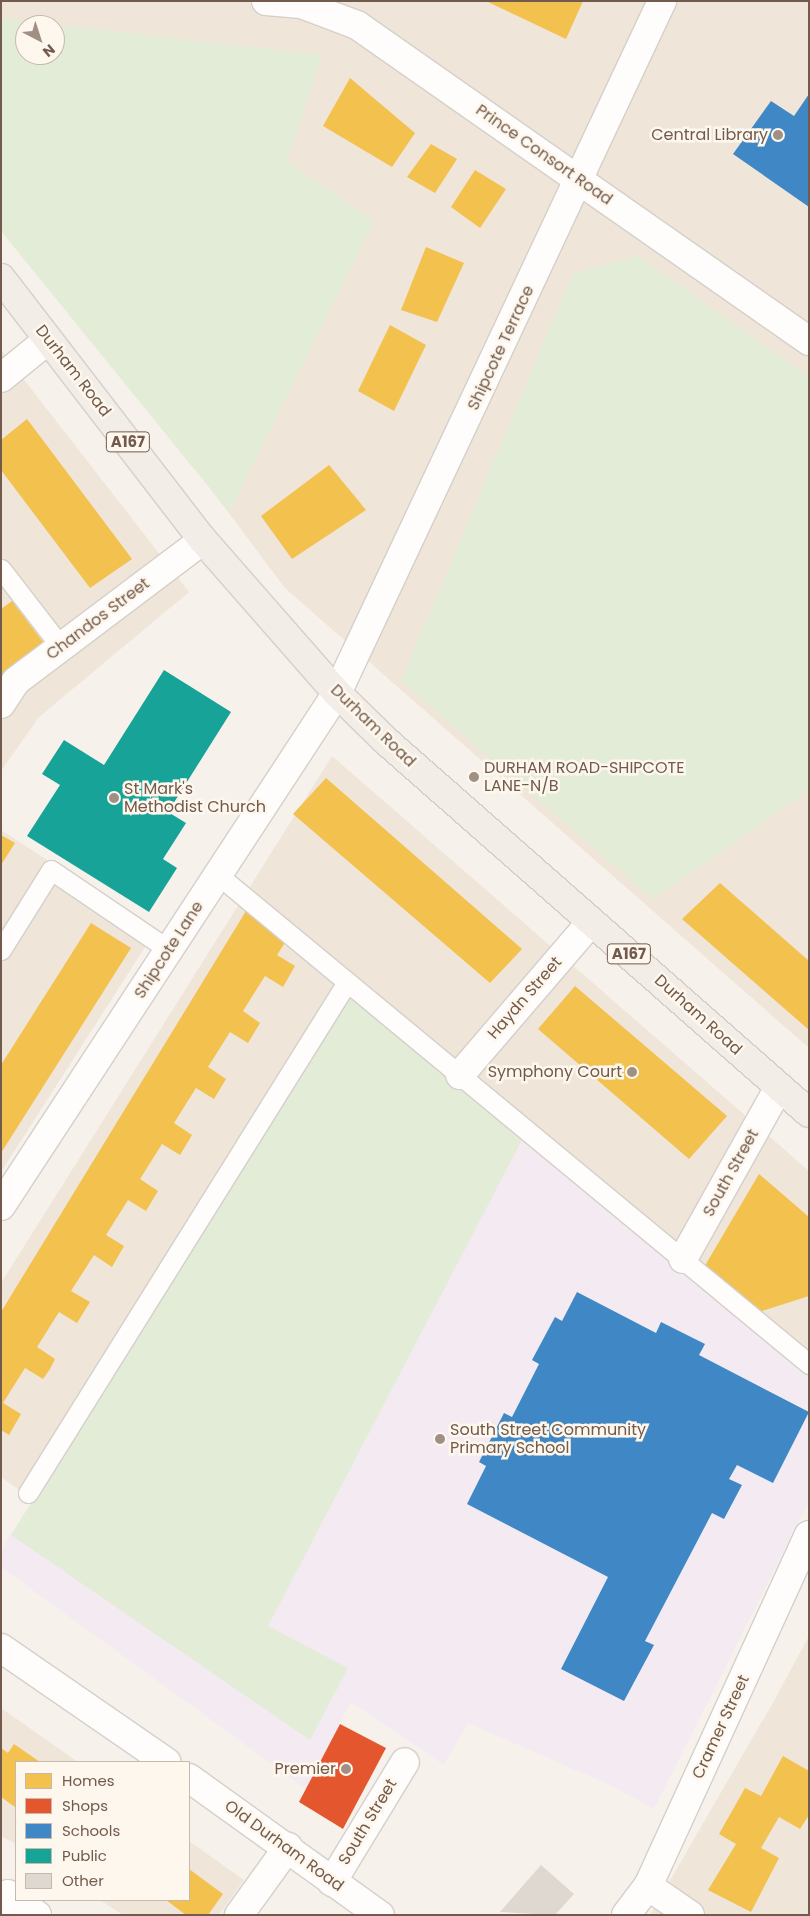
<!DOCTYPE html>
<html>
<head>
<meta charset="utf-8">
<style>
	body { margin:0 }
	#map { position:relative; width:810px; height:1916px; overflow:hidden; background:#f6f2eb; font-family:Poppins,sans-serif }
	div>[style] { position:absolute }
	.residential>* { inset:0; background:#efe5d9 }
	.education>* { inset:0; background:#f3eaf2 }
	.green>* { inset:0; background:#e3ecd7 }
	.homes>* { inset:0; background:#f2c14e }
	.shops>* { inset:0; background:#e4572e }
	.schools>* { inset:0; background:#3f88c5 }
	.public>* { inset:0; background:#17a398 }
	.building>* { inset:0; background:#dfd8d1 }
	.roads { filter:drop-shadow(1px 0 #d5cfca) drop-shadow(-1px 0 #d5cfca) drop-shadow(0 1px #d5cfca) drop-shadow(0 -1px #d5cfca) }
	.service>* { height:19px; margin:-9.5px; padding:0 9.5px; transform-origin:9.5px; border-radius:9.5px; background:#fefdfc }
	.minor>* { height:28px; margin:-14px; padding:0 14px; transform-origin:14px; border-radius:14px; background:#fefdfc }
	.tertiary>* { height:28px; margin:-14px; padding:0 14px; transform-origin:14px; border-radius:14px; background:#fefdfc }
	.secondary>* { height:28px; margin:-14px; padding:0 14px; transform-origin:14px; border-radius:14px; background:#fefdfc }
	.primary>* { height:28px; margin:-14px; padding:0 14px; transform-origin:14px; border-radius:14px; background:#f2ede6 }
	.dots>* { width:14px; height:14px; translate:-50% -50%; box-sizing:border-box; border:2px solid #fef7ed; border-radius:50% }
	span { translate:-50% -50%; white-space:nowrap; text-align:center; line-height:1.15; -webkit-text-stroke:5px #fef7ed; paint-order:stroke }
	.shield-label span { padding:1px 4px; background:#fef7ed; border:1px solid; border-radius:4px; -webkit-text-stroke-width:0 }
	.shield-label { font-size:15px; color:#725b4d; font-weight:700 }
	.poi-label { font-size:16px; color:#725b4d }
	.right { translate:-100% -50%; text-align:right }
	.left { translate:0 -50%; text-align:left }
	.street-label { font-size:16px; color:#725b4d }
	.frame { position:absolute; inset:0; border:2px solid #725b4d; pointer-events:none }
	.legend { position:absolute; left:15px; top:1761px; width:175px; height:140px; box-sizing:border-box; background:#fef7ed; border:1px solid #c6b9ad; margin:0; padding:6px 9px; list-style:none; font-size:15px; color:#725b4d }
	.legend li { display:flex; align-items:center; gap:10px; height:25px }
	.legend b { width:25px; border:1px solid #c6b9ad }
	.north { position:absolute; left:15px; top:15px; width:50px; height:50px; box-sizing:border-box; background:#fef7ed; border:1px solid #c6b9ad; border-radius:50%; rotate:140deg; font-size:14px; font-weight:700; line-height:20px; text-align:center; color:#725b4d }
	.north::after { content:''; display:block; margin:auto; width:18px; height:22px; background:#a09084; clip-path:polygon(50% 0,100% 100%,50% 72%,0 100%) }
</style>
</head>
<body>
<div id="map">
	<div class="residential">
		<i style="clip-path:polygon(evenodd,1px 1px,809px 1px,809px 1048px,285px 588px,1px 209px,1px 1px,25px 25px,55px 25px,55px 55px,25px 55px,25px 25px)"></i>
		<i style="clip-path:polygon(1px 350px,189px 592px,39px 717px,1px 771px)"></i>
		<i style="clip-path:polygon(332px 756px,809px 1171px,809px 1378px,350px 998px,33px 1500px,1px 1477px,1px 1283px)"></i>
		<i style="clip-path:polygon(1px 830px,47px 860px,38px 874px,147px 944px,1px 1172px)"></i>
		<i style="clip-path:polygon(809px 1636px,809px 1915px,650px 1915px,775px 1699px)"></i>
		<i style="clip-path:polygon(1px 1708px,78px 1762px,16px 1762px,16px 1844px,1px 1836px)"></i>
		<i style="clip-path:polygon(189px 1841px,244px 1880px,219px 1915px,123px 1915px,100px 1900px,189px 1900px)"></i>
	</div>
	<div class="education">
		<i style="clip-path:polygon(350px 998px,809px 1378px,809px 1501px,654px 1809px,612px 1786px,468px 1723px,444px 1765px,351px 1702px,306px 1789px,1px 1567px,1px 1550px)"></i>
	</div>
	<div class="green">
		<i style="clip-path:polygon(evenodd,1px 18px,322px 55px,287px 161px,374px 221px,229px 512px,1px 231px,1px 18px,25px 25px,55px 25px,55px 55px,25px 55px,25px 25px)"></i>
		<i style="clip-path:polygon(638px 256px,809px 377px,809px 790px,653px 899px,401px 681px,573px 273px)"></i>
		<i style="clip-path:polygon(350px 998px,522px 1140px,268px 1626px,348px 1668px,310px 1740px,11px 1535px)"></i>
	</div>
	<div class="homes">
		<i style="clip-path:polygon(486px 1px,583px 1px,566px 39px)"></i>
		<i style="clip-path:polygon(350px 78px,415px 133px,392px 167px,323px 126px)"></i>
		<i style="clip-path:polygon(431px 144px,457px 159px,435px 193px,407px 177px)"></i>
		<i style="clip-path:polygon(475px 170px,506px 189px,480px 228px,451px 207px)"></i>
		<i style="clip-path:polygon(426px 247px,464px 263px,437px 322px,401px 310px)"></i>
		<i style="clip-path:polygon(390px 325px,426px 345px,394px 411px,358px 391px)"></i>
		<i style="clip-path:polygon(27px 419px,132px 559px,90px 588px,1px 470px,1px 440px)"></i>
		<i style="clip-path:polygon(329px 465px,366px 510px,292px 559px,261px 516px)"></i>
		<i style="clip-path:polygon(12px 601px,43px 642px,1px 678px,1px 609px)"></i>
		<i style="clip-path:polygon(326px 778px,522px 949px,490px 983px,293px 814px)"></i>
		<i style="clip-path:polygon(1px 835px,15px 843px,1px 865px)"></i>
		<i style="clip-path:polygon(720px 883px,809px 961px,809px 1030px,682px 919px)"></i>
		<i style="clip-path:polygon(246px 911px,288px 938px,277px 955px,295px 966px,283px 987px,265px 976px,243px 1011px,260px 1023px,248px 1043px,230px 1032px,208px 1067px,226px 1079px,214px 1099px,196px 1088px,174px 1123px,192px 1135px,180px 1155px,162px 1144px,140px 1179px,158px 1191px,146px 1211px,128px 1200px,106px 1235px,124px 1246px,112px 1267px,94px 1255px,71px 1291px,90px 1302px,77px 1323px,59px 1312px,37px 1347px,55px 1359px,50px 1369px,43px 1379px,25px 1368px,3px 1403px,21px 1414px,9px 1435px,1px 1430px,1px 1312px)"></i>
		<i style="clip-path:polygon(91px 923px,131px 948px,1px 1153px,1px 1065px)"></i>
		<i style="clip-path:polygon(575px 986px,727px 1116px,689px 1159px,538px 1029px)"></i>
		<i style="clip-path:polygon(759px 1174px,809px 1217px,809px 1296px,749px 1315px,703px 1269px)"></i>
		<i style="clip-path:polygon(14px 1744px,40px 1762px,16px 1762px,15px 1807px,1px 1797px,1px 1748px,8px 1753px)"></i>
		<i style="clip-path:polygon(783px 1756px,809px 1771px,809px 1815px,800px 1829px,779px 1817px,761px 1848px,779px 1858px,751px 1912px,708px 1890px,736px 1844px,719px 1834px,745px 1788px,761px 1796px)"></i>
		<i style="clip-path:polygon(189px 1869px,223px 1894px,208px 1915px,186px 1915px,166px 1900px,189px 1900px)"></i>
	</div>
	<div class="shops">
		<i style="clip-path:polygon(340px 1724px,386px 1748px,343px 1829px,299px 1802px)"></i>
	</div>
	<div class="schools">
		<i style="clip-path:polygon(809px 94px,809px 207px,733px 154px,771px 101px,794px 116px)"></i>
		<i style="clip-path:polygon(577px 1292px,656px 1333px,661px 1322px,705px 1344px,699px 1355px,809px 1412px,773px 1483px,737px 1465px,729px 1479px,742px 1485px,724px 1519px,712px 1513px,645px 1641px,654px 1645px,624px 1701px,561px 1669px,608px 1577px,467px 1504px,486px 1466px,479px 1462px,504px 1413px,512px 1417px,539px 1364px,532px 1360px,555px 1317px,562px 1321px)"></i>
	</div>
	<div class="public">
		<i style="clip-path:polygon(164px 670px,231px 712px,168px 812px,186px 823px,163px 859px,177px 868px,149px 912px,27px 836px,60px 785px,42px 774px,64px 740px,104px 765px)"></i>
	</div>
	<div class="building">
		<i style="clip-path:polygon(541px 1865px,574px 1894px,555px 1915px,500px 1912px)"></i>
	</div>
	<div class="roads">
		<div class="service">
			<i style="left:1px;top:569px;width:98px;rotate:52.4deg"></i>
			<i style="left:218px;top:875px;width:767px;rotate:39.6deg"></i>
			<i style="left:1px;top:950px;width:94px;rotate:-58deg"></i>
			<i style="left:51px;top:870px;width:143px;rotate:34.1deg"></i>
			<i style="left:28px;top:1493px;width:602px;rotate:-58.02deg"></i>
		</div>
		<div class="minor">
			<i style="left:1px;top:378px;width:60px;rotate:-39deg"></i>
			<i style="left:1px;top:704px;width:27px;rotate:-57deg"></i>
			<i style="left:16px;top:681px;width:234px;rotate:-37deg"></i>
			<i style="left:460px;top:1075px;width:201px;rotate:-49.4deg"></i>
			<i style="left:683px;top:1259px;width:197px;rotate:-60.8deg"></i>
			<i style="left:332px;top:1882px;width:140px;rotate:-58.7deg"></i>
			<i style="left:648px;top:1886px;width:51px;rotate:34.6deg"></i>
			<i style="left:1px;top:1904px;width:12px;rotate:-55deg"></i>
			<i style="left:8px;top:1894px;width:36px;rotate:36deg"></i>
			<i style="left:239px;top:1915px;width:84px;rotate:-54.2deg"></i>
			<i style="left:626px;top:1915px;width:36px;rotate:-53deg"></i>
			<i style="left:648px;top:1886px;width:386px;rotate:-65.4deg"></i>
		</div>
		<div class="tertiary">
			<i style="left:266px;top:1px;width:35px;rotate:5deg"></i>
			<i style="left:301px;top:4px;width:60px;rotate:20.6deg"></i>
			<i style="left:357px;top:25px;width:552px;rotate:34.96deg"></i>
			<i style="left:1px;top:1206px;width:613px;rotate:-56.78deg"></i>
			<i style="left:337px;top:693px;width:765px;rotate:-64.84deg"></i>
		</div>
		<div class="secondary">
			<i style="left:1px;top:1648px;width:201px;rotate:34.6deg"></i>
			<i style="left:189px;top:1778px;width:235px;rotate:35.7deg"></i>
		</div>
		<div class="primary">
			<i style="left:1px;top:278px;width:331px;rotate:52.4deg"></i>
			<i style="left:203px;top:540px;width:203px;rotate:48.8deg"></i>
			<i style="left:337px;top:693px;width:69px;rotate:44.4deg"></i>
			<i style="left:386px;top:741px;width:563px;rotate:41.33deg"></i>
		</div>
	</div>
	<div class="dots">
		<i style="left:778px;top:135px;background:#a09084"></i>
		<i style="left:474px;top:777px;background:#a09084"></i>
		<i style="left:114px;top:798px;background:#a09084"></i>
		<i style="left:632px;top:1072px;background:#a09084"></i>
		<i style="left:440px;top:1439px;background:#a09084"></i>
		<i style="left:346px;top:1769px;background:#a09084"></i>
	</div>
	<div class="shield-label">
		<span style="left:128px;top:442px">A167</span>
		<span style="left:629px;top:954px">A167</span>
	</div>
	<div class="poi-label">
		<span class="right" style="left:768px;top:135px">Central Library</span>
		<span class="left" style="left:484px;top:777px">DURHAM ROAD-SHIPCOTE<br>LANE-N/B</span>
		<span class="left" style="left:124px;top:798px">St Mark's<br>Methodist Church</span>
		<span class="right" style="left:622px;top:1072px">Symphony Court</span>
		<span class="left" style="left:450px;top:1439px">South Street Community<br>Primary School</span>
		<span class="right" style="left:336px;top:1769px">Premier</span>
	</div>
	<div class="street-label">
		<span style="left:544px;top:155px;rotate:35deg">Prince Consort Road</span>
		<span style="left:501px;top:348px;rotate:-65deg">Shipcote Terrace</span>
		<span style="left:73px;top:371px;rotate:52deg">Durham Road</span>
		<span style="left:98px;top:619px;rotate:-37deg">Chandos Street</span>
		<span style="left:373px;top:726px;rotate:44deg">Durham Road</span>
		<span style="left:169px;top:950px;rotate:-57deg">Shipcote Lane</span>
		<span style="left:525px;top:998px;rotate:-49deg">Haydn Street</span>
		<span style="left:698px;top:1015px;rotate:42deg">Durham Road</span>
		<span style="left:731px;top:1173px;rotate:-61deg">South Street</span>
		<span style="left:721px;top:1727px;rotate:-65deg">Cramer Street</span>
		<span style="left:368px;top:1822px;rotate:-59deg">South Street</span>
		<span style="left:284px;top:1846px;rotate:36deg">Old Durham Road</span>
	</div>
	<div class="frame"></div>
	<ul class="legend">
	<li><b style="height:14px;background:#f2c14e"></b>Homes</li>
	<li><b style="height:14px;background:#e4572e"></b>Shops</li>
	<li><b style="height:14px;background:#3f88c5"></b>Schools</li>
	<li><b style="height:14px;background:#17a398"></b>Public</li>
	<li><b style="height:14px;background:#dfd8d1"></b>Other</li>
	</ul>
	<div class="north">N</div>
</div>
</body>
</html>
